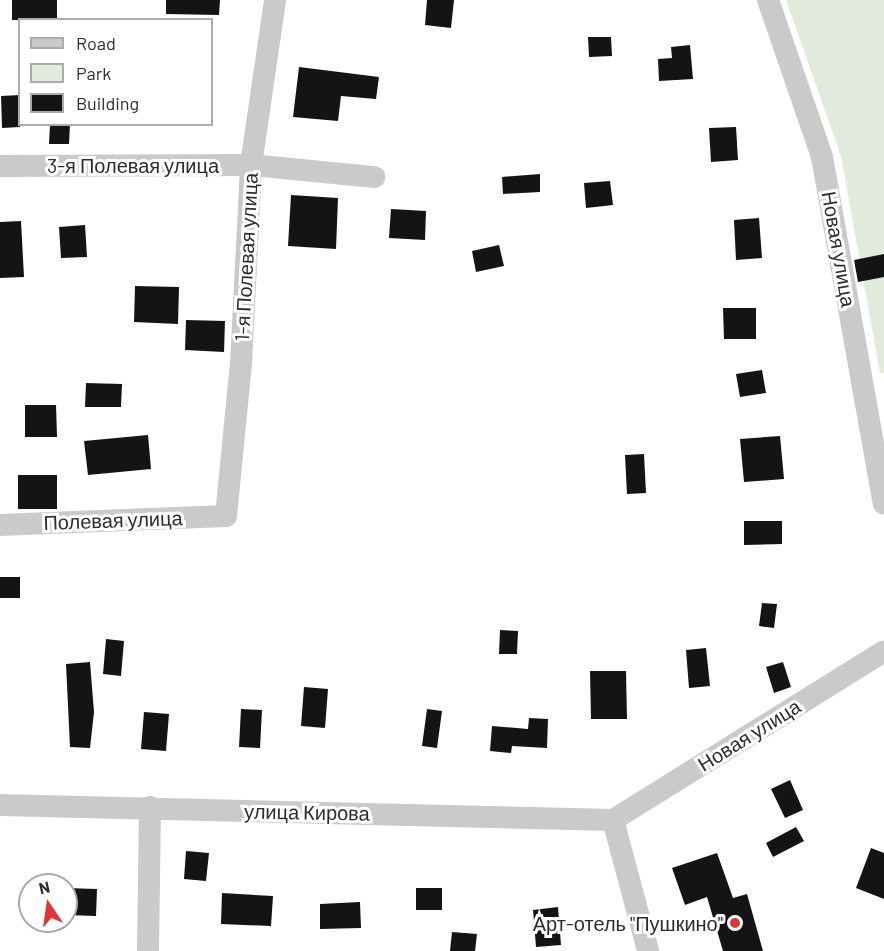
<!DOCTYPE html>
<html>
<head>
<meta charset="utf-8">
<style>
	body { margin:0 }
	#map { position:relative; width:884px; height:951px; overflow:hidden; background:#fff; font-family:Barlow,sans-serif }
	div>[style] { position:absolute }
	.green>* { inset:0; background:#e2eadb }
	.building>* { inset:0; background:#141414 }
	.minor>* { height:22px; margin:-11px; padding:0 11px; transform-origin:11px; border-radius:11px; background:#cacaca }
	.dots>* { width:16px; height:16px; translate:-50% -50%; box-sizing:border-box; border:3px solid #fff; border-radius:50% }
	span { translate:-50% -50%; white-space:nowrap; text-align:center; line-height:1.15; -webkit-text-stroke:6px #fff; paint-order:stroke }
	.street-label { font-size:20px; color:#2d2d2d }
	.poi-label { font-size:20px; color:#2d2d2d }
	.right { translate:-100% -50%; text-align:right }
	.legend { position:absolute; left:18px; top:18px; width:195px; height:108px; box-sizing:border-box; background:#fff; border:2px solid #ababab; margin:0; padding:8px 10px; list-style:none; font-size:18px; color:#2d2d2d }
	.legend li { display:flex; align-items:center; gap:12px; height:30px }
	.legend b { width:30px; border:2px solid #ababab }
	.north { position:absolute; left:18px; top:873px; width:60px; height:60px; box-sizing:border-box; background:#fff; border:2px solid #ababab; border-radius:50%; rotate:347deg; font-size:16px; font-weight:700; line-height:24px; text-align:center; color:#2d2d2d }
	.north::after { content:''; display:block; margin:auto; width:21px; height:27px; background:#dd3736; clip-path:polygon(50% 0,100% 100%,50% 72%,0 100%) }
</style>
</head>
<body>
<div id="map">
	<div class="green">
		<i style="clip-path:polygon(786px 0,884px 0,884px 373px,880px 373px,841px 156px)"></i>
	</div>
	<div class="building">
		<i style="clip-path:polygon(12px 0,57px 0,57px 20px,12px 20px)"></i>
		<i style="clip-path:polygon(166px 0,220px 0,219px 15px,166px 14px)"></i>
		<i style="clip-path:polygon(427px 0,454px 0,451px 28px,425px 25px)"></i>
		<i style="clip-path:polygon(588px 37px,611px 37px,612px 56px,589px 57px)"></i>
		<i style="clip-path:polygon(690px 45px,693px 79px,659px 81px,658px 59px,672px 58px,671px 47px)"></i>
		<i style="clip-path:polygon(299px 67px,379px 77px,376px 99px,341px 96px,338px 121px,293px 117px)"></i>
		<i style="clip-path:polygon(20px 95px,20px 127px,2px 128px,1px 96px)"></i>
		<i style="clip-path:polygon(50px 124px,70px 124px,69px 144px,49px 144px)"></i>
		<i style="clip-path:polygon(736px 127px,738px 160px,711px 162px,709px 128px)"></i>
		<i style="clip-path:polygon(540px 174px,540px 192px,503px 194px,502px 177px)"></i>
		<i style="clip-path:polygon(610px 181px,613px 205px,586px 208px,584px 183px)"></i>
		<i style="clip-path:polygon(291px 195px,338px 198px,336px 249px,288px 246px)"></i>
		<i style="clip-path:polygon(391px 209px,426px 211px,425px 240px,389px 238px)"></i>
		<i style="clip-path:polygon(759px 218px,762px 258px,736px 260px,734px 220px)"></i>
		<i style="clip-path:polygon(21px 221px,24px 277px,0 278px,0 222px)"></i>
		<i style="clip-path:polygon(85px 225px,87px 257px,61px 258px,59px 227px)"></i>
		<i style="clip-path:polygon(499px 245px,504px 266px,476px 272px,472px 251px)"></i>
		<i style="clip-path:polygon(884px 254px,884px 277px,858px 282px,854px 260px)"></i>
		<i style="clip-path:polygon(135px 286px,179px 287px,178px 324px,134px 322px)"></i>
		<i style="clip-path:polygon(723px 308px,756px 308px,756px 339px,724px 339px)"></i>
		<i style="clip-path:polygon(186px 320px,225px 321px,224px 352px,185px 350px)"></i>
		<i style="clip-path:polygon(762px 370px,766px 393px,740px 397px,736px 374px)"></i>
		<i style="clip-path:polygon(86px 383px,122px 384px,121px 407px,85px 407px)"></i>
		<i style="clip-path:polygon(25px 405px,56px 405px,57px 437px,25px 437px)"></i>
		<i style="clip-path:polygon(148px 435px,151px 469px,88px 475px,84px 441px)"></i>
		<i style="clip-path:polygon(780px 436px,784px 479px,744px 482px,740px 439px)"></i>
		<i style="clip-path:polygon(644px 454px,646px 493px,627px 494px,625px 455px)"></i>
		<i style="clip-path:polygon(18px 475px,57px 475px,57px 509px,18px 509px)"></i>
		<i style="clip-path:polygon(744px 521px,782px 521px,782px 544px,744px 545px)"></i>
		<i style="clip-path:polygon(0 577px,20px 577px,20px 598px,0 598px)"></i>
		<i style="clip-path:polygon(762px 603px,777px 604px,774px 628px,759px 626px)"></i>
		<i style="clip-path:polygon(500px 630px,518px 631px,517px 654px,499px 654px)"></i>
		<i style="clip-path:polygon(106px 639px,124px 641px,121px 676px,103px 674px)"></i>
		<i style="clip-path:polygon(706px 648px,710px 686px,689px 688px,686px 650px)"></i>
		<i style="clip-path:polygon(90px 662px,94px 712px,90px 748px,70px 747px,66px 664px)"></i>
		<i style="clip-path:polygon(783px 662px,791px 687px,774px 693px,766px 667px)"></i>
		<i style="clip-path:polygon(590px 671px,626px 671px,627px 719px,591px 719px)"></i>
		<i style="clip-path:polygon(304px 687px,328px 689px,325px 728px,301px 726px)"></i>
		<i style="clip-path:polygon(241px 709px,262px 710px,260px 748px,239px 747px)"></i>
		<i style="clip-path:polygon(427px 709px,442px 711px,437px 748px,422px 746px)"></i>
		<i style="clip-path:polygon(144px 712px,169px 714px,166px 751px,141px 749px)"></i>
		<i style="clip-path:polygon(529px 718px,548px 719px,547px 748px,512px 746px,511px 753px,490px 751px,492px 726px,528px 729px)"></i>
		<i style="clip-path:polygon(790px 780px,803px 810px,785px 818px,771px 789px)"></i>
		<i style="clip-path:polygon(796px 827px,804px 841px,773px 857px,766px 843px)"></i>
		<i style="clip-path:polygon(871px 848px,884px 853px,884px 899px,856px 888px)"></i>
		<i style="clip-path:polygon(186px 851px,209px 853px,206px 881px,184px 879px)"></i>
		<i style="clip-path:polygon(717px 853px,733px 898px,747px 894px,763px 951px,723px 951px,707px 897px,685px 905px,672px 868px)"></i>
		<i style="clip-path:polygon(66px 888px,97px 889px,96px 916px,66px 915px)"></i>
		<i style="clip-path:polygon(416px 888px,442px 888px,442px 910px,416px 910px)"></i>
		<i style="clip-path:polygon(222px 893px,273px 896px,271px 926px,221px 924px)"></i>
		<i style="clip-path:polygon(360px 902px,361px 928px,320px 929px,320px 904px)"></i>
		<i style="clip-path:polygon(558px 907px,561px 945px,536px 947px,533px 910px)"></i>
		<i style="clip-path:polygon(452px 932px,477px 934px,475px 951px,450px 951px)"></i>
	</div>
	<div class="minor">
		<i style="left:768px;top:0;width:166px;rotate:71deg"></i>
		<i style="left:822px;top:157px;width:352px;rotate:79.9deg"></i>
		<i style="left:0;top:166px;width:251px;rotate:-0.2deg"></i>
		<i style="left:251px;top:165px;width:124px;rotate:5.6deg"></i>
		<i style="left:0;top:525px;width:226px;rotate:-2.3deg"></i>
		<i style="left:226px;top:516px;width:153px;rotate:-84.4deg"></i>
		<i style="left:241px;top:364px;width:199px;rotate:-87.1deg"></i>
		<i style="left:251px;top:165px;width:167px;rotate:-81.7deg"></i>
		<i style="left:0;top:805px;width:613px;rotate:1.4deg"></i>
		<i style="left:613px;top:820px;width:319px;rotate:-31.9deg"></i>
		<i style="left:613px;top:820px;width:136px;rotate:75deg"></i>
		<i style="left:148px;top:951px;width:144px;rotate:-89.2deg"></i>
	</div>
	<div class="dots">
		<i style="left:735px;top:923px;background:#dd3736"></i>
	</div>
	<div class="street-label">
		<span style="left:133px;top:165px">3-я Полевая улица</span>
		<span style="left:839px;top:249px;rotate:80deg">Новая улица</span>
		<span style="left:246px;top:257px;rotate:-87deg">1-я Полевая улица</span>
		<span style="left:113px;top:520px;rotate:-2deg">Полевая улица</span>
		<span style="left:749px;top:735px;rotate:-32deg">Новая улица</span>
		<span style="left:307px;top:812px;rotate:1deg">улица Кирова</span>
	</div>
	<div class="poi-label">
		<span class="right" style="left:723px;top:923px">Арт-отель "Пушкино"</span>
	</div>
	<ul class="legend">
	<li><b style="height:8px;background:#cacaca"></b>Road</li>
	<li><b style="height:16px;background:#e2eadb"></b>Park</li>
	<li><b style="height:16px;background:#141414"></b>Building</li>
	</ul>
	<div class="north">N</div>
</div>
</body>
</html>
